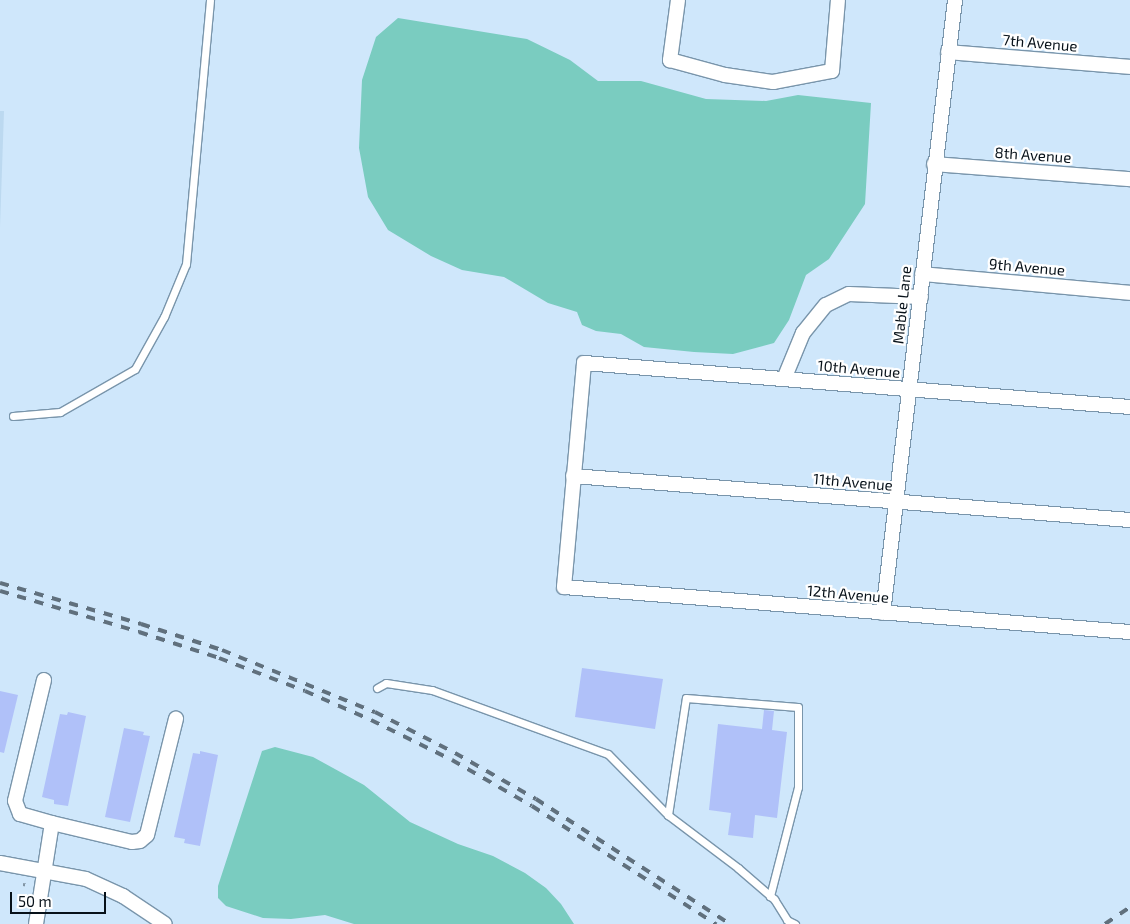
<!DOCTYPE html>
<html>
<head>
<meta charset="utf-8">
<style>
	body { margin:0 }
	#map { position:relative; width:1130px; height:924px; overflow:hidden; background:#cfe7fb; font-family:"Exo 2",sans-serif }
	div>[style] { position:absolute }
	.built>* { inset:0; background:#bcd9f0 }
	.water>* { inset:0; background:#7accc0 }
	.building>* { inset:0; background:#b0c1f9 }
	.path>* { height:2.5px; margin-top:-1.25px; transform-origin:0; background:repeating-linear-gradient(90deg,#8295a4 0 2.5px,transparent 0 6.5px) }
	.roads { filter:drop-shadow(1px 0 #7995ab) drop-shadow(-1px 0 #7995ab) drop-shadow(0 1px #7995ab) drop-shadow(0 -1px #7995ab) }
	.lane>* { height:7px; margin:-3.5px; padding:0 3.5px; transform-origin:3.5px; border-radius:3.5px; background:#fff }
	.street>* { height:14px; margin:-7px; padding:0 7px; transform-origin:7px; border-radius:7px; background:#fff }
	.rail>* { height:4px; margin-top:-2px; transform-origin:0; background:repeating-linear-gradient(90deg,#60707d 0 9px,transparent 0 18px) }
	span { translate:-50% -50%; white-space:nowrap; text-align:center; line-height:1.15; -webkit-text-stroke:4.5px #fff; paint-order:stroke }
	.street-label { font-size:15px; color:#071119 }
	.scale { position:absolute; left:10px; top:892px; width:96px; height:22px; box-sizing:border-box; border:2px solid #071119; border-top:0; padding-left:6px; font-size:15px; line-height:18px; white-space:nowrap; color:#071119; -webkit-text-stroke:4px #fff; paint-order:stroke }
</style>
</head>
<body>
<div id="map">
	<div class="built">
		<i style="clip-path:polygon(0 111px,4px 111px,0 227px)"></i>
	</div>
	<div class="water">
		<i style="clip-path:polygon(398px 18px,527px 39px,570px 60px,598px 81px,641px 81px,706px 99px,766px 101px,798px 95px,871px 103px,865px 204px,829px 259px,806px 275px,789px 320px,774px 343px,733px 354px,694px 352px,644px 347px,621px 334px,596px 331px,582px 325px,577px 312px,548px 303px,504px 277px,462px 270px,431px 256px,388px 230px,368px 197px,359px 148px,362px 80px,376px 37px)"></i>
		<i style="clip-path:polygon(275px 747px,313px 757px,364px 785px,410px 822px,458px 844px,493px 856px,525px 873px,546px 888px,561px 904px,574px 924px,354px 924px,325px 915px,291px 919px,263px 918px,226px 906px,218px 898px,218px 886px,262px 751px)"></i>
	</div>
	<div class="building">
		<i style="clip-path:polygon(582px 668px,663px 679px,655px 729px,575px 717px)"></i>
		<i style="clip-path:polygon(0 691px,18px 695px,4px 753px,0 752px)"></i>
		<i style="clip-path:polygon(764px 710px,774px 711px,772px 730px,787px 732px,777px 818px,755px 815px,753px 838px,728px 835px,731px 813px,709px 810px,718px 724px,762px 729px)"></i>
		<i style="clip-path:polygon(68px 712px,86px 716px,68px 806px,54px 804px,54px 800px,42px 797px,60px 714px,67px 715px)"></i>
		<i style="clip-path:polygon(124px 728px,144px 732px,143px 735px,150px 736px,130px 822px,105px 817px)"></i>
		<i style="clip-path:polygon(200px 751px,218px 755px,200px 846px,184px 843px,185px 839px,174px 837px,193px 753px,200px 754px)"></i>
	</div>
	<div class="path">
		<i style="left:23px;top:884px;width:6px;rotate:9deg"></i>
	</div>
	<div class="roads">
		<div class="lane">
			<i style="left:13px;top:416px;width:47px;rotate:-4.9deg"></i>
			<i style="left:60px;top:412px;width:86px;rotate:-29.8deg"></i>
			<i style="left:135px;top:369px;width:60px;rotate:-60.9deg"></i>
			<i style="left:164px;top:317px;width:57px;rotate:-67.5deg"></i>
			<i style="left:186px;top:264px;width:265px;rotate:-84.8deg"></i>
			<i style="left:377px;top:688px;width:10px;rotate:-29deg"></i>
			<i style="left:386px;top:683px;width:47px;rotate:8.7deg"></i>
			<i style="left:432px;top:690px;width:187px;rotate:20deg"></i>
			<i style="left:608px;top:754px;width:86px;rotate:45.5deg"></i>
			<i style="left:668px;top:815px;width:88px;rotate:37.1deg"></i>
			<i style="left:738px;top:868px;width:48px;rotate:40.7deg"></i>
			<i style="left:774px;top:899px;width:25px;rotate:58deg"></i>
			<i style="left:787px;top:920px;width:9px;rotate:27deg"></i>
			<i style="left:668px;top:815px;width:118px;rotate:-81.3deg"></i>
			<i style="left:686px;top:698px;width:112px;rotate:4.6deg"></i>
			<i style="left:798px;top:707px;width:80px;rotate:90deg"></i>
			<i style="left:798px;top:787px;width:113px;rotate:104.4deg"></i>
		</div>
		<div class="street">
			<i style="left:678px;top:0;width:61px;rotate:97.6deg"></i>
			<i style="left:670px;top:60px;width:57px;rotate:15.3deg"></i>
			<i style="left:725px;top:75px;width:49px;rotate:8.3deg"></i>
			<i style="left:773px;top:82px;width:60px;rotate:-10.6deg"></i>
			<i style="left:832px;top:71px;width:71px;rotate:-85.2deg"></i>
			<i style="left:948px;top:52px;width:183px;rotate:4.7deg"></i>
			<i style="left:934px;top:164px;width:197px;rotate:4.4deg"></i>
			<i style="left:922px;top:274px;width:209px;rotate:5.2deg"></i>
			<i style="left:784px;top:379px;width:50px;rotate:-67.6deg"></i>
			<i style="left:803px;top:333px;width:36px;rotate:-51deg"></i>
			<i style="left:826px;top:305px;width:25px;rotate:-26deg"></i>
			<i style="left:849px;top:294px;width:72px;rotate:2.4deg"></i>
			<i style="left:1130px;top:407px;width:548px;rotate:-175.39deg"></i>
			<i style="left:584px;top:363px;width:225px;rotate:95.1deg"></i>
			<i style="left:564px;top:587px;width:568px;rotate:4.55deg"></i>
			<i style="left:573px;top:476px;width:559px;rotate:4.52deg"></i>
			<i style="left:883px;top:613px;width:617px;rotate:-83.3deg"></i>
			<i style="left:44px;top:680px;width:124px;rotate:103.5deg"></i>
			<i style="left:15px;top:801px;width:14px;rotate:69deg"></i>
			<i style="left:20px;top:814px;width:33px;rotate:16deg"></i>
			<i style="left:0;top:863px;width:87px;rotate:10.5deg"></i>
			<i style="left:86px;top:879px;width:41px;rotate:24.7deg"></i>
			<i style="left:123px;top:896px;width:50px;rotate:33.7deg"></i>
			<i style="left:36px;top:924px;width:102px;rotate:-81deg"></i>
			<i style="left:52px;top:823px;width:82px;rotate:13.4deg"></i>
			<i style="left:132px;top:842px;width:8px;rotate:-7deg"></i>
			<i style="left:140px;top:841px;width:9px;rotate:-41deg"></i>
			<i style="left:147px;top:835px;width:120px;rotate:-76deg"></i>
		</div>
	</div>
	<div class="rail">
		<i style="left:0;top:583px;width:147px;rotate:16.2deg"></i>
		<i style="left:141px;top:624px;width:85px;rotate:17.8deg"></i>
		<i style="left:222px;top:650px;width:165px;rotate:22.1deg"></i>
		<i style="left:375px;top:712px;width:90px;rotate:27.1deg"></i>
		<i style="left:455px;top:753px;width:93px;rotate:29.6deg"></i>
		<i style="left:536px;top:799px;width:231px;rotate:32.8deg"></i>
		<i style="left:0;top:591px;width:145px;rotate:16.4deg"></i>
		<i style="left:139px;top:632px;width:84px;rotate:18deg"></i>
		<i style="left:219px;top:658px;width:92px;rotate:21deg"></i>
		<i style="left:305px;top:691px;width:72px;rotate:23.7deg"></i>
		<i style="left:371px;top:720px;width:90px;rotate:26.3deg"></i>
		<i style="left:452px;top:760px;width:92px;rotate:29.9deg"></i>
		<i style="left:532px;top:806px;width:219px;rotate:32.7deg"></i>
		<i style="left:1105px;top:924px;width:30px;rotate:-34deg"></i>
	</div>
	<div class="street-label">
		<span style="left:1040px;top:43px;rotate:5deg">7th Avenue</span>
		<span style="left:1033px;top:155px;rotate:4deg">8th Avenue</span>
		<span style="left:1027px;top:267px;rotate:5deg">9th Avenue</span>
		<span style="left:902px;top:305px;rotate:-84deg">Mable Lane</span>
		<span style="left:859px;top:369px;rotate:5deg">10th Avenue</span>
		<span style="left:853px;top:482px;rotate:5deg">11th Avenue</span>
		<span style="left:848px;top:594px;rotate:5deg">12th Avenue</span>
	</div>
	<div class="scale">50 m</div>
</div>
</body>
</html>
